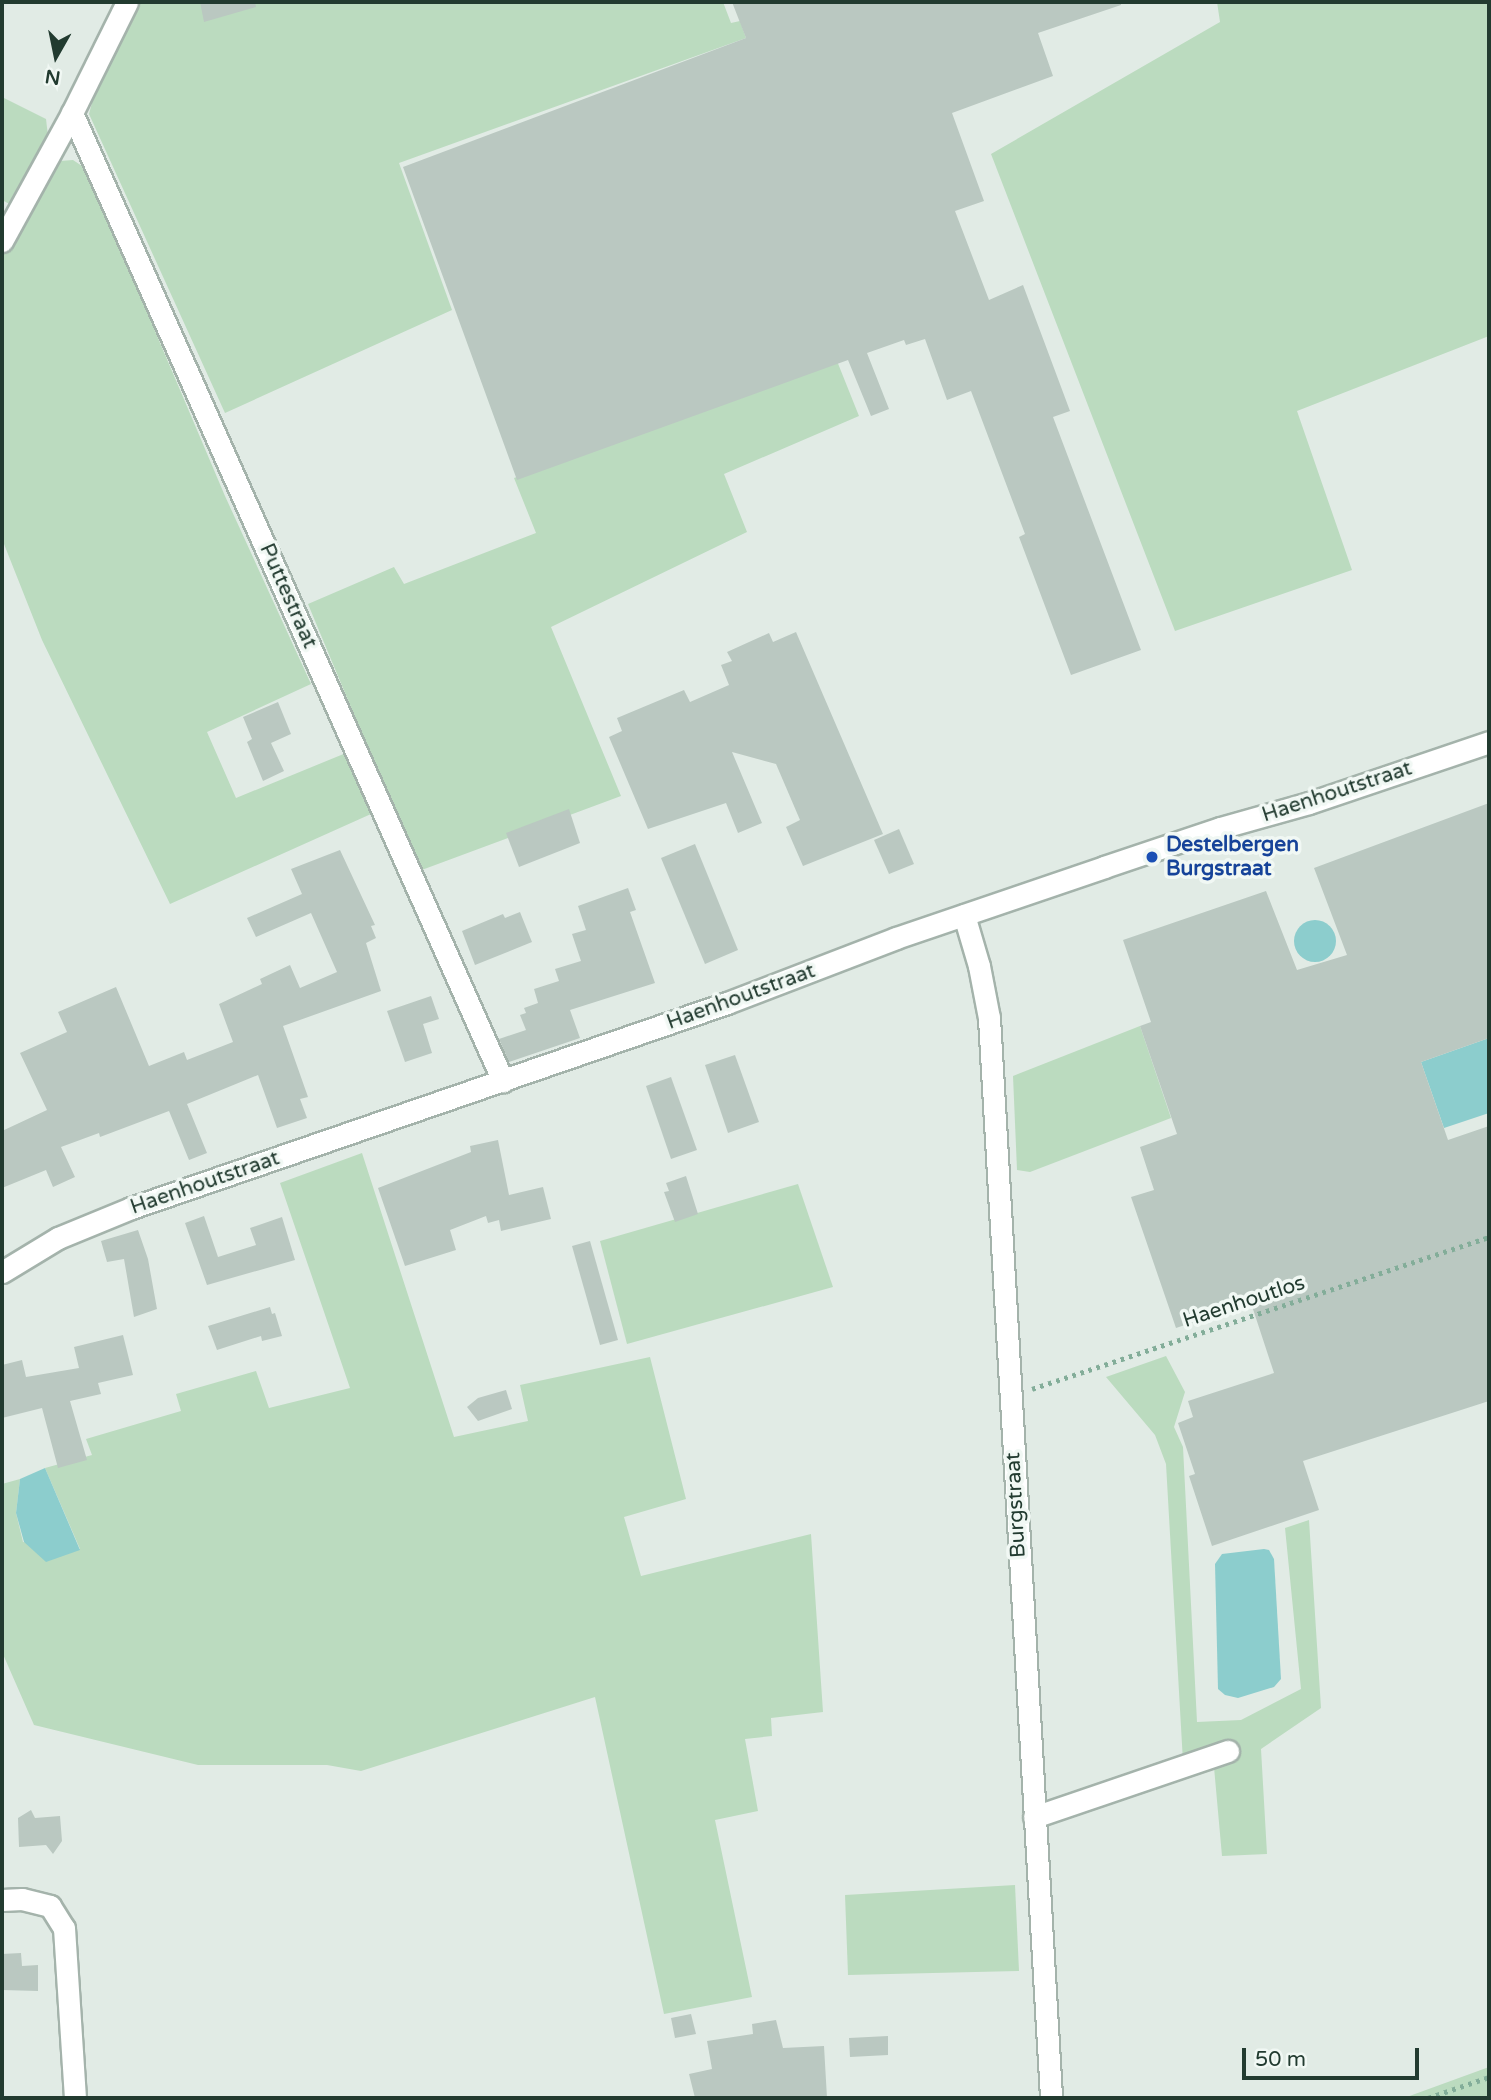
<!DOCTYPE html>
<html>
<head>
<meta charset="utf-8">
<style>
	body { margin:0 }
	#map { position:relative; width:1491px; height:2100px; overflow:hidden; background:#e1ebe5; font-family:"Varela Round",sans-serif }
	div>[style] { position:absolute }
	.green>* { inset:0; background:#bbdbbf }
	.water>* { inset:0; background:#8ccdcd }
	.round { border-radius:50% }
	.building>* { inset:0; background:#bac8c1 }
	.path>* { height:4.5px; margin-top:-2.25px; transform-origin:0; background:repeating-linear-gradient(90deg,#83ad99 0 3.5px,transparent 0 8.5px) }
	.roads { filter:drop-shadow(2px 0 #a4b3ab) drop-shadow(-2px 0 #a4b3ab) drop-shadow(0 2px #a4b3ab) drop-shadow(0 -2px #a4b3ab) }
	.minor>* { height:21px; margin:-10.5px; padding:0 10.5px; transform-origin:10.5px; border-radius:10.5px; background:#fff }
	.dots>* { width:19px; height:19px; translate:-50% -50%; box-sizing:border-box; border:4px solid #f1f8f4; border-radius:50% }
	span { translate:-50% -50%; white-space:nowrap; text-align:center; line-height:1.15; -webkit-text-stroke:7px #f1f8f4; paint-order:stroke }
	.street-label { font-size:21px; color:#223b30 }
	.transit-label { font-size:21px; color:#164399; font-weight:700 }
	.left { translate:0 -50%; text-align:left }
	.frame { position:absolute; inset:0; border:4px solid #223b30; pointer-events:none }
	.north { position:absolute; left:21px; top:21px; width:70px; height:70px; -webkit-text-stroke:5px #f1f8f4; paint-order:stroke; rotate:189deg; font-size:19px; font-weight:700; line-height:28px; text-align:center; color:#223b30 }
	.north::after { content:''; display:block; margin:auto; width:24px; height:32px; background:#223b30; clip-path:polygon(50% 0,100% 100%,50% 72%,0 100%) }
	.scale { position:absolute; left:1242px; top:2048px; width:177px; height:32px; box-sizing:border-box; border:4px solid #223b30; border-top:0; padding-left:9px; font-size:21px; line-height:24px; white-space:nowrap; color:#223b30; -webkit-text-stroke:5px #f1f8f4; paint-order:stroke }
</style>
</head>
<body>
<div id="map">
	<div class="green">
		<i style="clip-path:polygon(139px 2px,723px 2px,731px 23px,740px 21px,746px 38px,399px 163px,452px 310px,225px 413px,89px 114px,98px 80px)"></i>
		<i style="clip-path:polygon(1217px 2px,1489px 2px,1489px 336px,1297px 411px,1352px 570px,1175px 631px,991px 154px,1220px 22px)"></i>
		<i style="clip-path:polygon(2px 97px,46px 119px,48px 136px,13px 206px,2px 200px)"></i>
		<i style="clip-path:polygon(73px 160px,82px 166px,91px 180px,225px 496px,311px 684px,207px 732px,236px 798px,346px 753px,371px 814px,170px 904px,42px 640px,2px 539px,2px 258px,51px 170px,60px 161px)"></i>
		<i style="clip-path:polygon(837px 361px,859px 416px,724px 474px,747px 532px,551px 627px,621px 796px,419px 871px,308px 604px,394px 567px,404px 584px,536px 533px,514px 478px)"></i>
		<i style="clip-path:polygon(1140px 1026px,1171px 1118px,1030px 1172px,1017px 1170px,1013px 1076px)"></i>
		<i style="clip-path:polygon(362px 1153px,454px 1437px,528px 1421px,520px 1385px,650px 1357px,686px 1499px,624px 1517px,641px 1576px,811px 1534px,823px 1712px,771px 1718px,772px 1736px,745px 1739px,758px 1811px,715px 1820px,752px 1997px,664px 2014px,595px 1697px,361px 1771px,327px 1765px,198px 1765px,34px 1725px,2px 1652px,2px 1484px,20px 1479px,16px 1513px,23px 1542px,80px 1549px,45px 1468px,92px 1455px,86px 1439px,181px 1411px,176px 1394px,256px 1371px,269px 1408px,350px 1388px,280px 1183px)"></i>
		<i style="clip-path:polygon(798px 1184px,833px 1287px,627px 1344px,600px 1241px)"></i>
		<i style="clip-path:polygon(1166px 1356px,1185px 1392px,1174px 1427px,1183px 1447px,1197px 1722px,1241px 1720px,1301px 1689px,1285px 1528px,1309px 1520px,1321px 1708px,1261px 1749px,1267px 1854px,1222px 1856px,1213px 1756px,1183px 1762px,1166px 1464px,1155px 1435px,1106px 1377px)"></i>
		<i style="clip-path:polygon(1015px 1885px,1019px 1971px,848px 1975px,845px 1895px)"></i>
		<i style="clip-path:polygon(1489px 2067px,1489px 2098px,1404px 2098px)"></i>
	</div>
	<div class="water">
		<i class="round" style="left:1294px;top:920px;width:42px;height:42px"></i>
		<i style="clip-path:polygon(1489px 1038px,1489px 1113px,1444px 1128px,1421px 1062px)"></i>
		<i style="clip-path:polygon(45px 1468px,80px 1550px,46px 1562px,24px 1542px,16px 1513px,20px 1479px)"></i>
		<i style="clip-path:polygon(1264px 1549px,1269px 1550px,1274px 1559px,1281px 1679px,1274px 1687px,1238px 1698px,1225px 1695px,1218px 1689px,1215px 1564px,1222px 1554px)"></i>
	</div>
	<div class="building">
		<i style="clip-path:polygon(200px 2px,255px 2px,256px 7px,204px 22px)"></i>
		<i style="clip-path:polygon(732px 2px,1121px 2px,1121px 5px,1038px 33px,1053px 76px,952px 113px,984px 201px,955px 211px,989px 300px,1023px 285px,1070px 411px,1053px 417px,1141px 650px,1071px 675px,1019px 537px,1025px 534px,971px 391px,947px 400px,925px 339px,906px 345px,904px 340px,867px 353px,889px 409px,871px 416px,848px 360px,517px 480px,403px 167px,746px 38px)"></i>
		<i style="clip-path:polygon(796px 632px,883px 834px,803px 866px,786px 827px,800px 820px,776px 764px,732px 752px,762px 823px,738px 833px,726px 803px,648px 829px,609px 737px,622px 731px,617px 718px,684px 690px,690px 702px,729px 685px,721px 665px,732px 661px,727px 652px,769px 633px,773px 642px)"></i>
		<i style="clip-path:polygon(278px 702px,291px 734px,271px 743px,284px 771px,263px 781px,247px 742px,252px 739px,243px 717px)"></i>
		<i style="clip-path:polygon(1489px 803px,1489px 1038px,1421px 1062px,1448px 1140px,1489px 1126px,1489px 1401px,1303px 1461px,1319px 1510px,1212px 1546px,1189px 1476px,1195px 1474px,1178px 1423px,1193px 1417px,1188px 1401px,1274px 1373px,1251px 1303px,1176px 1328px,1131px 1197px,1154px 1190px,1140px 1147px,1177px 1134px,1140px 1026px,1151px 1022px,1123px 940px,1266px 891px,1297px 970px,1347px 955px,1314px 868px)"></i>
		<i style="clip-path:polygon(569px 809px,580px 843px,519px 867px,506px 833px)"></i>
		<i style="clip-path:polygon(899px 829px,914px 864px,889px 874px,874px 840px)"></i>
		<i style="clip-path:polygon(695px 844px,738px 950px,705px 964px,661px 858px)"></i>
		<i style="clip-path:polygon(340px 850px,375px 925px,371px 926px,376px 938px,366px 943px,381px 991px,283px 1026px,308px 1097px,300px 1099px,307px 1118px,277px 1128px,258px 1075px,187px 1104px,207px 1153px,189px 1160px,169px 1111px,100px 1137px,99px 1133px,61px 1147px,75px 1177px,53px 1187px,46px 1170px,2px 1188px,2px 1131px,47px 1110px,20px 1053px,67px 1032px,58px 1012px,116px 987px,149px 1066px,184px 1052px,187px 1060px,233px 1042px,219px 1004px,262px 984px,260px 979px,290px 965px,300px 988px,337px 972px,311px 913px,256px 937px,247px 918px,302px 894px,291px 869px)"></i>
		<i style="clip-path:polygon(628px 888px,636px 910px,630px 912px,655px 983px,570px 1010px,580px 1038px,509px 1062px,499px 1039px,526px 1030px,520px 1015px,526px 1013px,524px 1008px,538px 1003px,534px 989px,559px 981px,555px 969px,581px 961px,572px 934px,586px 930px,578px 906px)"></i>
		<i style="clip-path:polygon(520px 912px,532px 942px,475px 965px,462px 931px,503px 914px,505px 918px)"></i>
		<i style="clip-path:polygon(431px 996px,439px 1019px,423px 1024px,432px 1053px,405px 1062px,387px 1011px)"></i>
		<i style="clip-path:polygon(735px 1055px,759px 1122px,728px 1133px,705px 1065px)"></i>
		<i style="clip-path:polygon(671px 1077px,697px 1150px,671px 1159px,646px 1086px)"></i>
		<i style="clip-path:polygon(498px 1140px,509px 1195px,543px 1187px,551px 1219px,501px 1231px,499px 1220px,488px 1223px,486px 1216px,450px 1230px,456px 1250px,405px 1266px,378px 1188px,471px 1152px,470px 1146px)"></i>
		<i style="clip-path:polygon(686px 1176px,698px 1214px,675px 1222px,664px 1192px,669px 1191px,666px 1183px)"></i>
		<i style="clip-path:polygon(204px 1216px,218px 1257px,256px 1245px,250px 1228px,282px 1217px,295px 1260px,207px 1285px,185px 1223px)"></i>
		<i style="clip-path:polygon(138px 1230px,148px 1259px,157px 1309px,134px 1317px,124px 1259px,107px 1262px,101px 1241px)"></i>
		<i style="clip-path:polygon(590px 1241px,618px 1340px,600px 1345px,572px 1246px)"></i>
		<i style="clip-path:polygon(270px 1307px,272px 1314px,275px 1313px,282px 1336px,262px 1341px,261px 1336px,217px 1350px,208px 1326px)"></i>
		<i style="clip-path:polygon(123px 1335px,133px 1375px,98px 1383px,101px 1394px,70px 1401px,87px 1460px,58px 1468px,42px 1408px,2px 1418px,2px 1365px,22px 1360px,26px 1377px,79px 1368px,74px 1347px)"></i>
		<i style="clip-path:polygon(506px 1390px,512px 1409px,478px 1421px,467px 1407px,478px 1398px)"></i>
		<i style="clip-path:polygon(31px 1810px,35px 1818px,60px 1816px,62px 1841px,53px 1854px,46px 1845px,19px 1847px,18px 1818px)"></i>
		<i style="clip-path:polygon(21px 1953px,22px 1966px,38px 1965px,38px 1991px,2px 1990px,2px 1954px)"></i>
		<i style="clip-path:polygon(691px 2014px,696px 2034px,675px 2038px,671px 2018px)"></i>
		<i style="clip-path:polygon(776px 2020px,783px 2048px,824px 2046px,827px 2098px,695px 2098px,689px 2074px,712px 2069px,707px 2041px,753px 2034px,752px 2024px)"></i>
		<i style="clip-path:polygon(888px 2036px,888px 2055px,850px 2057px,849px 2038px)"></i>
	</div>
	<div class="path">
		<i style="left:1032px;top:1389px;width:482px;rotate:-18.4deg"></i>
		<i style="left:1428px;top:2098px;width:65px;rotate:-19deg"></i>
	</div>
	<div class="roads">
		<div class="minor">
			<i style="left:72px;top:113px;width:1060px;rotate:66deg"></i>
			<i style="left:2px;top:241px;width:146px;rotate:-61.3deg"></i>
			<i style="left:72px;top:113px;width:124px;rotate:-63.6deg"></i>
			<i style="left:964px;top:915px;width:53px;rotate:73.6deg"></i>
			<i style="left:979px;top:966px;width:53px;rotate:79.1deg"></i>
			<i style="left:989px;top:1018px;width:1082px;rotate:86.71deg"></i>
			<i style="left:2px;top:1272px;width:66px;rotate:-31.3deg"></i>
			<i style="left:58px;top:1238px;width:79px;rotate:-22.3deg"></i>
			<i style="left:131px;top:1208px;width:630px;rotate:-18.98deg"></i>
			<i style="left:727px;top:1003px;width:181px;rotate:-21deg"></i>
			<i style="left:896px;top:938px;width:220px;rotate:-18.8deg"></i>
			<i style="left:1104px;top:867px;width:122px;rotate:-18.6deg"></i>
			<i style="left:1220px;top:828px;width:92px;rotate:-15.7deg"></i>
			<i style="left:1309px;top:803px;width:190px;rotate:-18.7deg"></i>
			<i style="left:1034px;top:1817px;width:205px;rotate:-18.8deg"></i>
			<i style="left:2px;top:1900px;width:20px;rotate:-3deg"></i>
			<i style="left:22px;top:1899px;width:29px;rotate:14deg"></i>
			<i style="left:50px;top:1906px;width:26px;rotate:58deg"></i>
			<i style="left:64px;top:1928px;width:170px;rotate:86.3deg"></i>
		</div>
	</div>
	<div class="dots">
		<i style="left:1152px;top:857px;background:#1a4fb4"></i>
	</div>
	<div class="street-label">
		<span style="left:288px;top:596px;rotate:66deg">Puttestraat</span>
		<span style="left:1337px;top:792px;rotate:-18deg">Haenhoutstraat</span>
		<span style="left:741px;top:997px;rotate:-20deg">Haenhoutstraat</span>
		<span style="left:205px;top:1183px;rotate:-19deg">Haenhoutstraat</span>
		<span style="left:1244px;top:1302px;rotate:-18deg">Haenhoutlos</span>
		<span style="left:1016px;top:1505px;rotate:-93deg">Burgstraat</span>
	</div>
	<div class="transit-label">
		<span class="left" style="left:1166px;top:857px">Destelbergen<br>Burgstraat</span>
	</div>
	<div class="frame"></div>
	<div class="north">N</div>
	<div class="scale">50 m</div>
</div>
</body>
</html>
